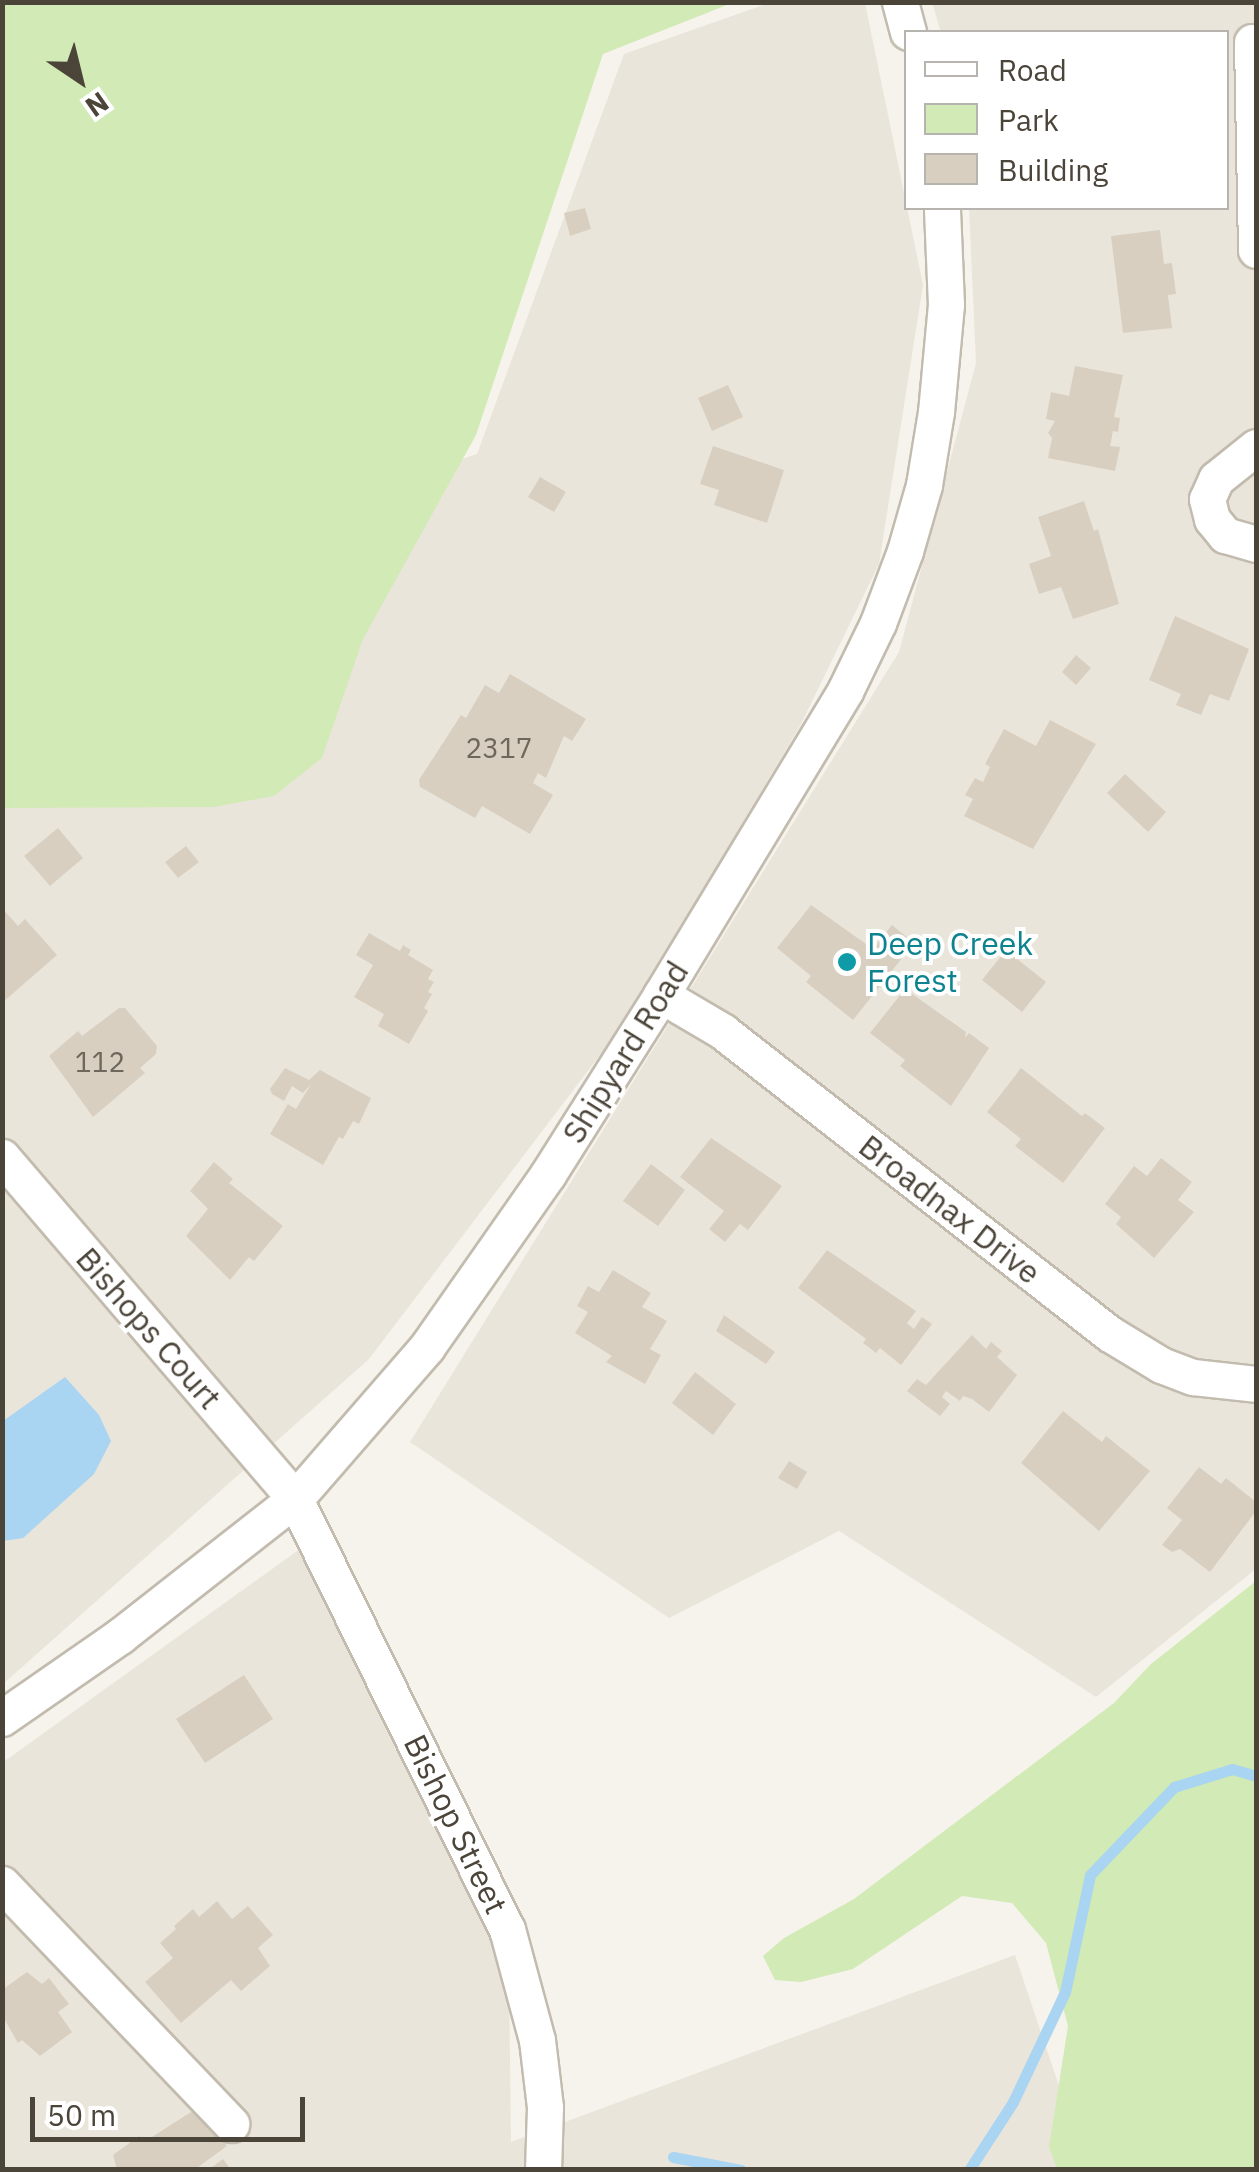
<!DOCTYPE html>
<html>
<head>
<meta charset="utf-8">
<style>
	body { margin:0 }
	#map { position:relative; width:1259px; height:2172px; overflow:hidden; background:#f6f3ec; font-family:"IBM Plex Sans",sans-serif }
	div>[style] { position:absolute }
	.residential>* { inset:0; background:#eae5da }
	.green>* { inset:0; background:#d2eab5 }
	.water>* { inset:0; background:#a9d4f2 }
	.stream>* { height:11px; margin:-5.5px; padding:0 5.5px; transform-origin:5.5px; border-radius:5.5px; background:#a9d4f2 }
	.building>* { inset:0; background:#d8cfc1 }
	.roads { filter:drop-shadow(2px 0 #c2bbae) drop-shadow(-2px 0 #c2bbae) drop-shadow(0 2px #c2bbae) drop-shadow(0 -2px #c2bbae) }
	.minor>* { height:35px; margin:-17.5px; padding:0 17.5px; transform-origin:17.5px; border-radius:17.5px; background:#fff }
	.dots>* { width:28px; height:28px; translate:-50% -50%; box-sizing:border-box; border:5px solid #fff; border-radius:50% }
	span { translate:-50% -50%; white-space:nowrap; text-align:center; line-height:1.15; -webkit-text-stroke:8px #fff; paint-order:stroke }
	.number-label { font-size:28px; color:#6e675b }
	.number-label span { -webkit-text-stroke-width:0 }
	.culture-label { font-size:32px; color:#0d838f }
	.left { translate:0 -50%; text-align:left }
	.street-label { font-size:32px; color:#4b4439 }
	.frame { position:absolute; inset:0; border:5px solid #4b4439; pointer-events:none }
	.legend { position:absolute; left:904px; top:30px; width:325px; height:180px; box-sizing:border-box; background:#fff; border:2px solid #b7b4b0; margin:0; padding:12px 18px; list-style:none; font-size:30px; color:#4b4439 }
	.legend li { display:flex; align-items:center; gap:20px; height:50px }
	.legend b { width:50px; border:2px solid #b7b4b0 }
	.north { position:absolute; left:30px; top:30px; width:100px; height:100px; -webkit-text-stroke:8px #fff; paint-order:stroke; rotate:145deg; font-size:28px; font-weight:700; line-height:40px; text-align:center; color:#4b4439 }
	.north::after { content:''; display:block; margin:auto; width:35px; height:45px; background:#4b4439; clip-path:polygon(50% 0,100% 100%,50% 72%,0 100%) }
	.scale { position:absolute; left:30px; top:2097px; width:275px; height:45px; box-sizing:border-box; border:5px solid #4b4439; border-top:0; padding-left:12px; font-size:30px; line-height:35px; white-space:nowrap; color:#4b4439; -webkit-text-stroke:8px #fff; paint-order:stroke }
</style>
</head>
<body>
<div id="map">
	<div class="residential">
		<i style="clip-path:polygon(769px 3px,865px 3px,923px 285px,879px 564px,800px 726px,622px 1026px,369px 1359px,3px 1684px,3px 615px,477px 454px,624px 54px)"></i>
		<i style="clip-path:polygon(932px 3px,1256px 3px,1256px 1569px,1096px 1697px,839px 1531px,669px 1618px,410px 1442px,899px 652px,976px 363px,969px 208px,1226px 208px,1226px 32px,941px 32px)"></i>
		<i style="clip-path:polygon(304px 1546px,509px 1980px,511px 2142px,1015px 1955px,1087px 2169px,3px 2169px,2px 1763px)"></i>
	</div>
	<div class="green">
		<i style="clip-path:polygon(2px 3px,732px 3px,603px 54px,476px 435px,363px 639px,322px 758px,274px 796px,213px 807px,3px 808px)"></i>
		<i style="clip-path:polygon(1256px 1581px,1256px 2169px,1057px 2169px,1049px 2147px,1068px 2026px,1046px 1943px,1012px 1903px,962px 1896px,853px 1969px,801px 1982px,775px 1980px,763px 1956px,784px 1938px,854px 1899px,1114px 1703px,1151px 1664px)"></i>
	</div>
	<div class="water">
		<i style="clip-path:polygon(65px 1377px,99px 1415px,111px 1441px,94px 1474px,23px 1538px,3px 1541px,3px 1421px)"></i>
	</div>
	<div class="stream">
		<i style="left:673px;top:2157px;width:69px;rotate:10.8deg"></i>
		<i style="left:969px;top:2170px;width:81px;rotate:-57.1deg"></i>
		<i style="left:1013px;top:2102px;width:122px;rotate:-64.7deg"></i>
		<i style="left:1065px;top:1992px;width:120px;rotate:-77.9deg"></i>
		<i style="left:1090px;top:1875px;width:122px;rotate:-46.3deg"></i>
		<i style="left:1174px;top:1787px;width:61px;rotate:-17.2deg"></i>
		<i style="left:1232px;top:1769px;width:25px;rotate:16deg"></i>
	</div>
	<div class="building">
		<i style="clip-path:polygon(585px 208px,591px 229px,570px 236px,564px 213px)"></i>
		<i style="clip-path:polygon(1160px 230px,1164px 264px,1172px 263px,1176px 294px,1168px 295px,1172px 328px,1123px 333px,1111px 236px)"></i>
		<i style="clip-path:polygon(1075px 366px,1123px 375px,1114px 417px,1120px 418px,1118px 432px,1113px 431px,1110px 446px,1120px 447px,1115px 471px,1048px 458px,1052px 438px,1048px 433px,1055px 421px,1046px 419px,1051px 392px,1069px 396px)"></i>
		<i style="clip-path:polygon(728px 385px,743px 417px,712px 431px,698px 398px)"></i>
		<i style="clip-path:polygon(713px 446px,784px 470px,767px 523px,714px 505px,719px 490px,700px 484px)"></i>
		<i style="clip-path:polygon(540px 477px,566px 492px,554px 512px,528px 497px)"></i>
		<i style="clip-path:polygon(1084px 501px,1094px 531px,1098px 529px,1119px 604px,1073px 619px,1061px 587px,1039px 594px,1029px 564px,1051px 556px,1038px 517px)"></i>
		<i style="clip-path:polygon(1175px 616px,1249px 649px,1229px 701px,1210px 694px,1201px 715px,1176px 705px,1181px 694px,1149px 680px)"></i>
		<i style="clip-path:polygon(1076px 655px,1091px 668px,1076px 685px,1062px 672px)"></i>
		<i style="clip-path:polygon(510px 674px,586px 719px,572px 741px,564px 736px,546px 778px,538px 773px,533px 783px,553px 795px,530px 834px,482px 806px,475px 818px,420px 787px,419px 780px,461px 715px,466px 718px,485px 685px,499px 693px)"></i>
		<i style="clip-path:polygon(1050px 720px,1096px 744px,1033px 849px,964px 816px,973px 799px,965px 795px,975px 778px,983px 782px,990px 767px,985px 764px,1004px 729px,1036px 746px)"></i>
		<i style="clip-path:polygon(1125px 774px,1166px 812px,1148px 832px,1107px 793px)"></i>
		<i style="clip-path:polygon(58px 828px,83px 858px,50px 886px,24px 856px)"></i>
		<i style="clip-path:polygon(186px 846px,199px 862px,178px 878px,165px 862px)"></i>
		<i style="clip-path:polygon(811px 905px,873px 949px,892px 925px,914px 943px,853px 1020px,806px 982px,811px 976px,777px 948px)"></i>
		<i style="clip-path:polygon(2px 908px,18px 926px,25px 919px,57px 955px,2px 1003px)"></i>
		<i style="clip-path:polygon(369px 933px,400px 951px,403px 945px,411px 950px,408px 955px,433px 970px,428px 979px,434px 982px,428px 992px,432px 994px,424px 1008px,428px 1011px,409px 1044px,378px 1026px,384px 1014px,354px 997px,373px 965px,356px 955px)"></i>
		<i style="clip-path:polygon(1006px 950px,1046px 982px,1022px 1012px,982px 980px)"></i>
		<i style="clip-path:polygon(905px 989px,966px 1032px,965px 1038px,969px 1033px,989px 1048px,951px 1106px,900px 1066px,905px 1060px,870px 1033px)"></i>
		<i style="clip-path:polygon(119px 1008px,125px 1008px,157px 1046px,156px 1054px,140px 1068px,145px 1073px,93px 1117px,49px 1056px,78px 1031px,82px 1036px)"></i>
		<i style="clip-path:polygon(285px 1068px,309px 1080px,320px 1070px,371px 1098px,359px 1124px,353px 1121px,343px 1139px,339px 1137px,323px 1165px,270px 1134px,288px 1104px,296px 1109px,311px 1084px,303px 1093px,292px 1086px,284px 1101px,272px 1094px,270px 1089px)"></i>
		<i style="clip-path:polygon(1021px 1068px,1082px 1116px,1085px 1113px,1105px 1128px,1063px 1183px,1015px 1146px,1021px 1139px,987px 1112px)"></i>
		<i style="clip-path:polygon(711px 1138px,782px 1186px,748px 1230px,740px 1224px,725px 1242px,709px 1229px,724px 1211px,680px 1177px)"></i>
		<i style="clip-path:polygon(1161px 1158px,1192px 1182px,1178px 1200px,1194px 1212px,1154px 1258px,1116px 1224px,1121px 1217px,1105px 1204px,1134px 1166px,1147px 1176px)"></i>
		<i style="clip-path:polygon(214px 1162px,233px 1179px,229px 1183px,283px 1226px,254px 1261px,249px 1257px,230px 1280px,186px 1236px,208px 1209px,190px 1191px)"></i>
		<i style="clip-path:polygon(651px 1164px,685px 1190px,658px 1226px,623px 1201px)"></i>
		<i style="clip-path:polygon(827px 1250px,916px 1311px,907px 1323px,914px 1329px,922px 1317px,932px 1324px,901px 1365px,880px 1348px,876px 1353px,863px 1343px,866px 1339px,798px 1288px)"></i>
		<i style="clip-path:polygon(613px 1270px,651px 1293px,642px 1307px,667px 1321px,650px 1349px,661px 1355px,645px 1384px,606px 1362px,612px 1356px,575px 1333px,588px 1312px,577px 1306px,588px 1286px,599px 1292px)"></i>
		<i style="clip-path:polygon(724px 1315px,775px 1352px,766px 1364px,716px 1331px)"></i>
		<i style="clip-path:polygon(972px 1335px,986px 1349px,991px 1342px,1002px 1351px,997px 1357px,1017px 1375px,989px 1412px,972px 1399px,963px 1396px,960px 1401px,946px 1391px,942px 1397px,950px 1404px,940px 1416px,907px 1391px,917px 1379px,926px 1385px)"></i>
		<i style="clip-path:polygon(695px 1372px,736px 1404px,713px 1435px,672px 1403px)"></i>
		<i style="clip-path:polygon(1063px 1411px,1102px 1442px,1106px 1436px,1150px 1471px,1099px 1531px,1021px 1463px)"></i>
		<i style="clip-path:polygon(789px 1461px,807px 1472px,797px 1489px,778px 1478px)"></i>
		<i style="clip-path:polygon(1199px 1467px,1221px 1484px,1226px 1478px,1256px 1502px,1256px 1511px,1210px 1572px,1180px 1549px,1172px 1552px,1162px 1545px,1182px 1520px,1167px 1508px)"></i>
		<i style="clip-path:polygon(244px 1675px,273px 1719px,205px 1763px,176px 1719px)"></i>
		<i style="clip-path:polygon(217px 1901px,232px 1919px,248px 1906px,273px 1935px,258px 1948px,270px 1966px,241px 1991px,231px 1980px,181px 2023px,145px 1982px,173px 1958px,160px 1943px,176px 1929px,174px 1926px,193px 1909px,199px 1917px)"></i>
		<i style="clip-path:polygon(27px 1972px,42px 1984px,49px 1978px,69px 2004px,58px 2012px,72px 2032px,40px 2056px,22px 2040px,18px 2043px,2px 2015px,2px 1990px)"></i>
		<i style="clip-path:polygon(199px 2107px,227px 2146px,194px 2170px,117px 2170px,113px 2155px,139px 2136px,144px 2142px)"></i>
		<i style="clip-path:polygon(223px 2159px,231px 2170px,208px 2170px)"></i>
	</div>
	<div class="roads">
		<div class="minor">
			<i style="left:900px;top:2px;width:31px;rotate:75deg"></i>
			<i style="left:1252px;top:42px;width:208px;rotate:88.9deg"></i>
			<i style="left:1256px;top:447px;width:51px;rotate:141.3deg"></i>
			<i style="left:1216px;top:479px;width:22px;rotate:114deg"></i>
			<i style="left:1207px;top:499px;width:21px;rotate:76deg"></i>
			<i style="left:1212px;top:519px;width:21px;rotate:51deg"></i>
			<i style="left:1225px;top:535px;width:32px;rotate:16deg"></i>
			<i style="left:661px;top:995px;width:71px;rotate:30.5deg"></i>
			<i style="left:722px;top:1031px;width:492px;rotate:38deg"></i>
			<i style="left:1110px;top:1334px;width:60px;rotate:31.3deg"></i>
			<i style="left:1161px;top:1365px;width:34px;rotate:21deg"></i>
			<i style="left:1193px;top:1377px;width:63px;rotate:6.3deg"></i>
			<i style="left:2px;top:1157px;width:450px;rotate:49.4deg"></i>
			<i style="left:295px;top:1499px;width:479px;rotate:63.8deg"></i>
			<i style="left:507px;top:1929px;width:115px;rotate:74.9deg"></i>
			<i style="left:537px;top:2040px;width:67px;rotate:83.2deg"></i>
			<i style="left:545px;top:2107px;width:63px;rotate:91.8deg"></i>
			<i style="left:2px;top:1718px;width:144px;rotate:-34.8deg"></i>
			<i style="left:120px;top:1636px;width:222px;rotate:-38.1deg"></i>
			<i style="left:295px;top:1499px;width:201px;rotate:-49deg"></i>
			<i style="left:427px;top:1347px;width:211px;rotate:-55deg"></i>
			<i style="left:548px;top:1174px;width:212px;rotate:-57.7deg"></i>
			<i style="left:661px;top:995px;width:355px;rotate:-58.8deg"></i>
			<i style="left:845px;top:691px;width:76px;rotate:-64.1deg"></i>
			<i style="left:878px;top:623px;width:77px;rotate:-69.4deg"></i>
			<i style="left:905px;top:551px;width:69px;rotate:-73.9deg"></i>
			<i style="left:924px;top:485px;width:74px;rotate:-80.7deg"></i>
			<i style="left:936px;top:412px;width:107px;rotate:-84.7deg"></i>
			<i style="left:946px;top:305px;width:97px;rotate:-92.4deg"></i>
			<i style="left:2px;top:1884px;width:332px;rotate:46.3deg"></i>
		</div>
	</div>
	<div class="dots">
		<i style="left:847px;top:962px;background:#0f9aa8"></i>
	</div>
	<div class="number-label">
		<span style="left:499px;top:748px">2317</span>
		<span style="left:100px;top:1062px">112</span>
	</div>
	<div class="culture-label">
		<span class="left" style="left:867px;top:962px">Deep Creek<br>Forest</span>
	</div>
	<div class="street-label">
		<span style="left:625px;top:1052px;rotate:-58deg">Shipyard Road</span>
		<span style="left:950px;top:1209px;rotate:38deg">Broadnax Drive</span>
		<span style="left:149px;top:1328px;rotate:49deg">Bishops Court</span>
		<span style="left:456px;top:1824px;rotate:64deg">Bishop Street</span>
	</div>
	<div class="frame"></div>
	<ul class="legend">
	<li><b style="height:12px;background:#fff"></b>Road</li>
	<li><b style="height:28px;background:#d2eab5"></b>Park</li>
	<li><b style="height:28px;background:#d8cfc1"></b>Building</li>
	</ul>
	<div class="north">N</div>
	<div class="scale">50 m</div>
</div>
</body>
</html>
